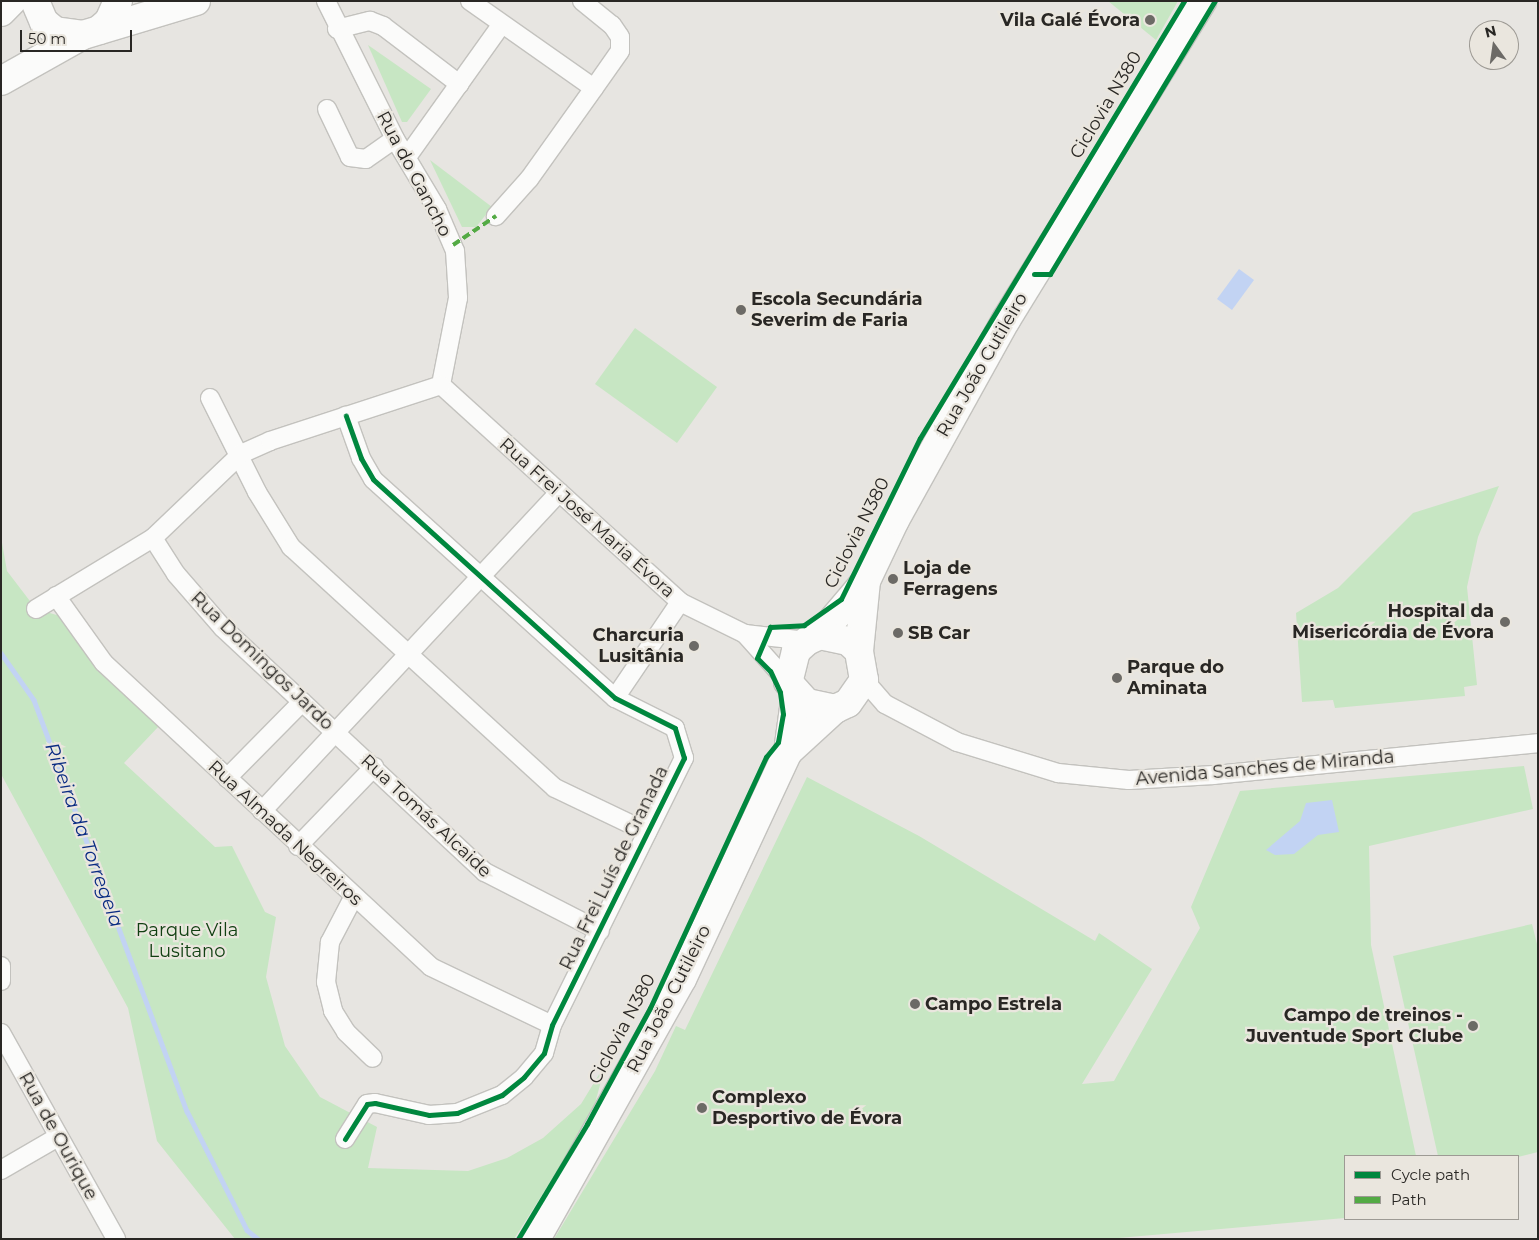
<!DOCTYPE html>
<html>
<head>
<meta charset="utf-8">
<style>
	body { margin:0 }
	#map { position:relative; width:1539px; height:1240px; overflow:hidden; background:#e7e5e1; font-family:Montserrat,sans-serif }
	div>[style] { position:absolute }
	.green>* { inset:0; background:#c7e6c3 }
	.water>* { inset:0; background:#c2d3f3 }
	.stream>* { height:4.5px; margin:-2.25px; padding:0 2.25px; transform-origin:2.25px; border-radius:2.25px; background:#c2d3f3 }
	.roads { filter:drop-shadow(1px 0 #c3c2be) drop-shadow(-1px 0 #c3c2be) drop-shadow(0 1px #c3c2be) drop-shadow(0 -1px #c3c2be) }
	.street>* { height:18px; margin:-9px; padding:0 9px; transform-origin:9px; border-radius:9px; background:#fbfbfa }
	.primary>* { height:28px; margin:-14px; padding:0 14px; transform-origin:14px; border-radius:14px; background:#fbfbfa }
	.quiet>* { height:4px; margin-top:-2px; transform-origin:0; background:repeating-linear-gradient(90deg,#53aa44 0 8px,transparent 0 12px) }
	.cycleway>* { height:5px; margin:-2.5px; padding:0 2.5px; transform-origin:2.5px; border-radius:2.5px; background:#00873e }
	.dots>* { width:14px; height:14px; translate:-50% -50%; box-sizing:border-box; border:2px solid #eae6de; border-radius:50% }
	span { translate:-50% -50%; white-space:nowrap; text-align:center; line-height:1.15; -webkit-text-stroke:4.5px #eae6de; paint-order:stroke }
	.poi-label { font-size:18px; color:#292724; font-weight:700 }
	.right { translate:-100% -50%; text-align:right }
	.left { translate:0 -50%; text-align:left }
	.street-label { font-size:18px; color:#292724 }
	.park-label { font-size:18px; color:#114012 }
	.water-label { font-size:19px; color:#092b82; font-style:italic }
	.frame { position:absolute; inset:0; border:2px solid #292724; pointer-events:none }
	.legend { position:absolute; left:1344px; top:1155px; width:175px; height:65px; box-sizing:border-box; background:#eae6de; border:1px solid #9d9a94; margin:0; padding:6px 9px; list-style:none; font-size:15px; color:#292724 }
	.legend li { display:flex; align-items:center; gap:10px; height:25px }
	.legend b { width:25px; border:1px solid #9d9a94 }
	.north { position:absolute; left:1469px; top:20px; width:50px; height:50px; box-sizing:border-box; background:#eae6de; border:1px solid #9d9a94; border-radius:50%; rotate:346deg; font-size:14px; font-weight:700; line-height:20px; text-align:center; color:#292724 }
	.north::after { content:''; display:block; margin:auto; width:18px; height:22px; background:#6c6a66; clip-path:polygon(50% 0,100% 100%,50% 72%,0 100%) }
	.scale { position:absolute; left:20px; top:30px; width:112px; height:22px; box-sizing:border-box; border:2px solid #292724; border-top:0; padding-left:6px; font-size:15px; line-height:18px; white-space:nowrap; color:#292724; -webkit-text-stroke:4px #eae6de; paint-order:stroke }
</style>
</head>
<body>
<div id="map">
	<div class="green">
		<i style="clip-path:polygon(1108px 1px,1178px 1px,1156px 40px)"></i>
		<i style="clip-path:polygon(368px 45px,431px 89px,407px 122px,402px 122px)"></i>
		<i style="clip-path:polygon(430px 160px,492px 207px,476px 227px,462px 227px)"></i>
		<i style="clip-path:polygon(635px 328px,717px 387px,677px 443px,595px 384px)"></i>
		<i style="clip-path:polygon(1499px 486px,1478px 537px,1467px 587px,1477px 685px,1464px 687px,1465px 696px,1335px 708px,1333px 700px,1302px 702px,1296px 613px,1338px 588px,1413px 513px)"></i>
		<i style="clip-path:polygon(1px 537px,7px 571px,36px 609px,67px 618px,101px 670px,159px 726px,124px 763px,215px 847px,232px 846px,265px 912px,276px 917px,266px 977px,285px 1046px,320px 1097px,377px 1127px,368px 1168px,468px 1171px,507px 1158px,543px 1138px,581px 1104px,606px 1063px,591px 1118px,514px 1239px,235px 1239px,157px 1141px,128px 1008px,1px 774px)"></i>
		<i style="clip-path:polygon(1524px 766px,1533px 809px,1369px 846px,1371px 945px,1416px 1156px,1345px 1156px,1345px 1218px,1107px 1239px,554px 1239px,655px 1071px,676px 1026px,685px 1030px,807px 777px,919px 836px,1095px 941px,1099px 933px,1152px 969px,1082px 1084px,1114px 1081px,1200px 928px,1191px 907px,1240px 791px)"></i>
		<i style="clip-path:polygon(1532px 924px,1538px 948px,1538px 1152px,1518px 1157px,1438px 1156px,1393px 956px)"></i>
	</div>
	<div class="water">
		<i style="clip-path:polygon(1239px 269px,1254px 280px,1232px 310px,1217px 299px)"></i>
		<i style="clip-path:polygon(1332px 800px,1339px 832px,1318px 835px,1294px 854px,1275px 855px,1266px 850px,1300px 821px,1306px 803px)"></i>
	</div>
	<div class="stream">
		<i style="left:1px;top:653px;width:57px;rotate:54.9deg"></i>
		<i style="left:34px;top:700px;width:439px;rotate:69.6deg"></i>
		<i style="left:187px;top:1111px;width:133px;rotate:63.2deg"></i>
		<i style="left:247px;top:1230px;width:14px;rotate:39deg"></i>
	</div>
	<div class="roads">
		<div class="street">
			<i style="left:326px;top:1px;width:154px;rotate:63.4deg"></i>
			<i style="left:395px;top:139px;width:82px;rotate:59deg"></i>
			<i style="left:437px;top:209px;width:46px;rotate:66.8deg"></i>
			<i style="left:455px;top:251px;width:47px;rotate:86.3deg"></i>
			<i style="left:458px;top:298px;width:89px;rotate:101.1deg"></i>
			<i style="left:470px;top:1px;width:151px;rotate:35.1deg"></i>
			<i style="left:594px;top:88px;width:112px;rotate:125.5deg"></i>
			<i style="left:529px;top:179px;width:50px;rotate:131.7deg"></i>
			<i style="left:582px;top:1px;width:38px;rotate:39deg"></i>
			<i style="left:612px;top:25px;width:14px;rotate:56deg"></i>
			<i style="left:620px;top:37px;width:14px;rotate:90deg"></i>
			<i style="left:620px;top:51px;width:45px;rotate:125.1deg"></i>
			<i style="left:337px;top:29px;width:34px;rotate:-14deg"></i>
			<i style="left:370px;top:21px;width:14px;rotate:21deg"></i>
			<i style="left:383px;top:26px;width:96px;rotate:37.3deg"></i>
			<i style="left:327px;top:109px;width:53px;rotate:64.4deg"></i>
			<i style="left:350px;top:157px;width:16px;rotate:7deg"></i>
			<i style="left:366px;top:159px;width:35px;rotate:-35deg"></i>
			<i style="left:407px;top:157px;width:162px;rotate:-54.5deg"></i>
			<i style="left:441px;top:385px;width:323px;rotate:42.2deg"></i>
			<i style="left:680px;top:602px;width:72px;rotate:26.2deg"></i>
			<i style="left:745px;top:634px;width:62px;rotate:6.4deg"></i>
			<i style="left:210px;top:398px;width:105px;rotate:63.4deg"></i>
			<i style="left:257px;top:492px;width:65px;rotate:58.3deg"></i>
			<i style="left:291px;top:547px;width:357px;rotate:42.4deg"></i>
			<i style="left:555px;top:788px;width:102px;rotate:25.6deg"></i>
			<i style="left:153px;top:538px;width:43px;rotate:57.4deg"></i>
			<i style="left:176px;top:574px;width:72px;rotate:49deg"></i>
			<i style="left:223px;top:628px;width:358px;rotate:43deg"></i>
			<i style="left:485px;top:872px;width:129px;rotate:27.2deg"></i>
			<i style="left:56px;top:596px;width:82px;rotate:54.4deg"></i>
			<i style="left:104px;top:663px;width:446px;rotate:42.9deg"></i>
			<i style="left:431px;top:967px;width:134px;rotate:25.6deg"></i>
			<i style="left:36px;top:609px;width:137px;rotate:-31.3deg"></i>
			<i style="left:153px;top:538px;width:122px;rotate:-43.7deg"></i>
			<i style="left:241px;top:454px;width:32px;rotate:-24deg"></i>
			<i style="left:270px;top:441px;width:180px;rotate:-18.1deg"></i>
			<i style="left:745px;top:634px;width:64px;rotate:48.1deg"></i>
			<i style="left:864px;top:680px;width:32px;rotate:49deg"></i>
			<i style="left:885px;top:704px;width:81px;rotate:27.8deg"></i>
			<i style="left:957px;top:742px;width:106px;rotate:17.1deg"></i>
			<i style="left:1058px;top:773px;width:71px;rotate:5.6deg"></i>
			<i style="left:1129px;top:780px;width:85px;rotate:-3.4deg"></i>
			<i style="left:1214px;top:775px;width:326px;rotate:-5.6deg"></i>
			<i style="left:615px;top:698px;width:116px;rotate:-55.9deg"></i>
			<i style="left:227px;top:778px;width:107px;rotate:-45.4deg"></i>
			<i style="left:262px;top:811px;width:436px;rotate:-47deg"></i>
			<i style="left:298px;top:846px;width:110px;rotate:-46.1deg"></i>
			<i style="left:353px;top:898px;width:50px;rotate:117.6deg"></i>
			<i style="left:330px;top:942px;width:40px;rotate:95.7deg"></i>
			<i style="left:326px;top:982px;width:30px;rotate:76deg"></i>
			<i style="left:333px;top:1011px;width:25px;rotate:58deg"></i>
			<i style="left:346px;top:1032px;width:37px;rotate:44deg"></i>
			<i style="left:1px;top:966px;width:15px;rotate:90deg"></i>
			<i style="left:1px;top:1033px;width:236px;rotate:60.8deg"></i>
			<i style="left:345px;top:1139px;width:41px;rotate:-57.8deg"></i>
			<i style="left:367px;top:1104px;width:8px;rotate:-7deg"></i>
			<i style="left:375px;top:1103px;width:55px;rotate:12.5deg"></i>
			<i style="left:429px;top:1115px;width:28px;rotate:-4deg"></i>
			<i style="left:457px;top:1113px;width:48px;rotate:-21.8deg"></i>
			<i style="left:502px;top:1095px;width:28px;rotate:-39deg"></i>
			<i style="left:524px;top:1077px;width:31px;rotate:-50deg"></i>
			<i style="left:544px;top:1053px;width:29px;rotate:-74deg"></i>
			<i style="left:552px;top:1025px;width:298px;rotate:-63.7deg"></i>
			<i style="left:684px;top:758px;width:31px;rotate:-107deg"></i>
			<i style="left:675px;top:728px;width:67px;rotate:-153.4deg"></i>
			<i style="left:615px;top:698px;width:326px;rotate:-137.9deg"></i>
			<i style="left:373px;top:479px;width:24px;rotate:-120deg"></i>
			<i style="left:361px;top:458px;width:45px;rotate:-109.7deg"></i>
			<i style="left:1px;top:1170px;width:66px;rotate:-30.1deg"></i>
		</div>
		<div class="primary">
			<i style="left:35px;top:1px;width:23px;rotate:67deg"></i>
			<i style="left:44px;top:22px;width:14px;rotate:39deg"></i>
			<i style="left:55px;top:31px;width:28px;rotate:8deg"></i>
			<i style="left:1px;top:12px;width:16px;rotate:-45deg"></i>
			<i style="left:99px;top:30px;width:13px;rotate:-42deg"></i>
			<i style="left:109px;top:21px;width:22px;rotate:-66deg"></i>
			<i style="left:1px;top:81px;width:94px;rotate:-29.3deg"></i>
			<i style="left:83px;top:35px;width:118px;rotate:-16.7deg"></i>
			<i style="left:820px;top:635px;width:70px;rotate:-49.7deg"></i>
			<i style="left:859px;top:651px;width:70px;rotate:-84.3deg"></i>
			<i style="left:866px;top:581px;width:68px;rotate:-64.6deg"></i>
			<i style="left:895px;top:520px;width:229px;rotate:-61deg"></i>
			<i style="left:1006px;top:320px;width:374px;rotate:-58.4deg"></i>
			<i style="left:788px;top:752px;width:64px;rotate:-42.5deg"></i>
			<i style="left:835px;top:709px;width:14px;rotate:-25deg"></i>
			<i style="left:848px;top:703px;width:28px;rotate:-55deg"></i>
			<i style="left:864px;top:680px;width:29px;rotate:-100deg"></i>
			<i style="left:859px;top:651px;width:15px;rotate:-138deg"></i>
			<i style="left:848px;top:641px;width:29px;rotate:-168deg"></i>
			<i style="left:820px;top:635px;width:14px;rotate:155deg"></i>
			<i style="left:807px;top:641px;width:15px;rotate:138deg"></i>
			<i style="left:796px;top:651px;width:32px;rotate:104deg"></i>
			<i style="left:788px;top:682px;width:28px;rotate:48deg"></i>
			<i style="left:807px;top:703px;width:29px;rotate:12deg"></i>
			<i style="left:536px;top:1239px;width:298px;rotate:-60.7deg"></i>
			<i style="left:682px;top:979px;width:251px;rotate:-65deg"></i>
			<i style="left:788px;top:752px;width:60px;rotate:-82.3deg"></i>
		</div>
	</div>
	<div class="quiet">
		<i style="left:453px;top:245px;width:52px;rotate:-34deg"></i>
	</div>
	<div class="cycleway">
		<i style="left:1034px;top:274px;width:16px"></i>
		<i style="left:1050px;top:274px;width:319px;rotate:-58.9deg"></i>
		<i style="left:345px;top:1139px;width:41px;rotate:-57.8deg"></i>
		<i style="left:367px;top:1104px;width:8px;rotate:-7deg"></i>
		<i style="left:375px;top:1103px;width:55px;rotate:12.5deg"></i>
		<i style="left:429px;top:1115px;width:28px;rotate:-4deg"></i>
		<i style="left:457px;top:1113px;width:48px;rotate:-21.8deg"></i>
		<i style="left:502px;top:1095px;width:28px;rotate:-39deg"></i>
		<i style="left:524px;top:1077px;width:31px;rotate:-50deg"></i>
		<i style="left:544px;top:1053px;width:29px;rotate:-74deg"></i>
		<i style="left:552px;top:1025px;width:298px;rotate:-63.7deg"></i>
		<i style="left:684px;top:758px;width:31px;rotate:-107deg"></i>
		<i style="left:675px;top:728px;width:67px;rotate:-153.4deg"></i>
		<i style="left:615px;top:698px;width:326px;rotate:-137.9deg"></i>
		<i style="left:373px;top:479px;width:24px;rotate:-120deg"></i>
		<i style="left:361px;top:458px;width:45px;rotate:-109.7deg"></i>
		<i style="left:518px;top:1239px;width:134px;rotate:-59deg"></i>
		<i style="left:587px;top:1124px;width:132px;rotate:-61.5deg"></i>
		<i style="left:650px;top:1008px;width:277px;rotate:-65.2deg"></i>
		<i style="left:766px;top:757px;width:19px;rotate:-51deg"></i>
		<i style="left:778px;top:742px;width:28px;rotate:-80deg"></i>
		<i style="left:783px;top:714px;width:22px;rotate:-98deg"></i>
		<i style="left:780px;top:692px;width:23px;rotate:-115deg"></i>
		<i style="left:770px;top:671px;width:18px;rotate:-135deg"></i>
		<i style="left:757px;top:658px;width:34px;rotate:-67deg"></i>
		<i style="left:770px;top:627px;width:34px;rotate:-3deg"></i>
		<i style="left:804px;top:625px;width:45px;rotate:-35.1deg"></i>
		<i style="left:841px;top:599px;width:179px;rotate:-63.9deg"></i>
		<i style="left:920px;top:438px;width:511px;rotate:-58.86deg"></i>
	</div>
	<div class="dots">
		<i style="left:1150px;top:20px;background:#6c6a66"></i>
		<i style="left:741px;top:310px;background:#6c6a66"></i>
		<i style="left:893px;top:579px;background:#6c6a66"></i>
		<i style="left:1505px;top:622px;background:#6c6a66"></i>
		<i style="left:898px;top:633px;background:#6c6a66"></i>
		<i style="left:694px;top:646px;background:#6c6a66"></i>
		<i style="left:1117px;top:678px;background:#6c6a66"></i>
		<i style="left:915px;top:1004px;background:#6c6a66"></i>
		<i style="left:1473px;top:1026px;background:#6c6a66"></i>
		<i style="left:702px;top:1108px;background:#6c6a66"></i>
	</div>
	<div class="poi-label">
		<span class="right" style="left:1140px;top:20px">Vila Galé Évora</span>
		<span class="left" style="left:751px;top:310px">Escola Secundária<br>Severim de Faria</span>
		<span class="left" style="left:903px;top:579px">Loja de<br>Ferragens</span>
		<span class="right" style="left:1494px;top:622px">Hospital da<br>Misericórdia de Évora</span>
		<span class="left" style="left:908px;top:633px">SB Car</span>
		<span class="right" style="left:684px;top:646px">Charcuria<br>Lusitânia</span>
		<span class="left" style="left:1127px;top:678px">Parque do<br>Aminata</span>
		<span class="left" style="left:925px;top:1004px">Campo Estrela</span>
		<span class="right" style="left:1463px;top:1026px">Campo de treinos -<br>Juventude Sport Clube</span>
		<span class="left" style="left:712px;top:1108px">Complexo<br>Desportivo de Évora</span>
	</div>
	<div class="street-label">
		<span style="left:1106px;top:105px;rotate:-59deg">Ciclovia N380</span>
		<span style="left:414px;top:174px;rotate:62deg">Rua do Gancho</span>
		<span style="left:982px;top:365px;rotate:-60deg">Rua João Cutileiro</span>
		<span style="left:587px;top:518px;rotate:42deg">Rua Frei José Maria Évora</span>
		<span style="left:857px;top:533px;rotate:-63deg">Ciclovia N380</span>
		<span style="left:262px;top:661px;rotate:44deg">Rua Domingos Jardo</span>
		<span style="left:1265px;top:768px;rotate:-5deg">Avenida Sanches de Miranda</span>
		<span style="left:426px;top:816px;rotate:43deg">Rua Tomás Alcaide</span>
		<span style="left:285px;top:833px;rotate:43deg">Rua Almada Negreiros</span>
		<span style="left:614px;top:868px;rotate:-64deg">Rua Frei Luís de Granada</span>
		<span style="left:669px;top:999px;rotate:-63deg">Rua João Cutileiro</span>
		<span style="left:622px;top:1029px;rotate:-62deg">Ciclovia N380</span>
		<span style="left:58px;top:1136px;rotate:61deg">Rua de Ourique</span>
	</div>
	<div class="park-label">
		<span style="left:187px;top:941px">Parque Vila<br>Lusitano</span>
	</div>
	<div class="water-label">
		<span style="left:84px;top:835px;rotate:70deg">Ribeira da Torregela</span>
	</div>
	<div class="frame"></div>
	<ul class="legend">
	<li><b style="height:6px;background:#00873e"></b>Cycle path</li>
	<li><b style="height:6px;background:#53aa44"></b>Path</li>
	</ul>
	<div class="north">N</div>
	<div class="scale">50 m</div>
</div>
</body>
</html>
